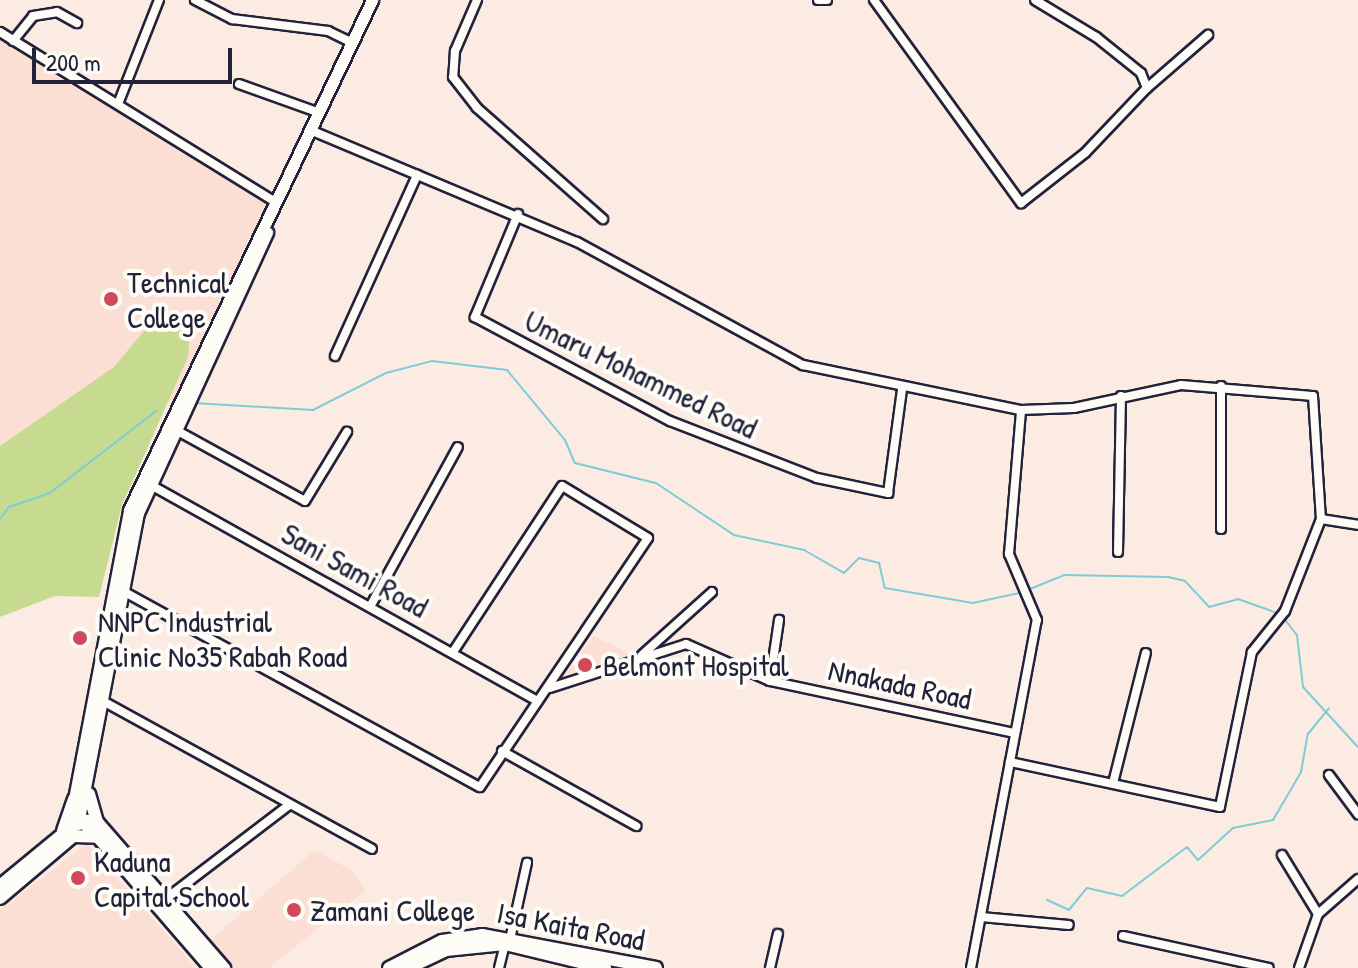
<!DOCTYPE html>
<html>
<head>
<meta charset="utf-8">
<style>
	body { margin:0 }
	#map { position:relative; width:1358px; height:968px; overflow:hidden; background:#fcebe2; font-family:"Patrick Hand",sans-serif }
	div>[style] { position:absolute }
	.built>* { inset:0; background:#fcdfd4 }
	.green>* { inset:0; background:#c7db90 }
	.stream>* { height:2px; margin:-1px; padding:0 1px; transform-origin:1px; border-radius:1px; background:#7ccdd5 }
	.roads { filter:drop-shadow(2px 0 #22223b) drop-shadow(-2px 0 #22223b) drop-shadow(0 2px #22223b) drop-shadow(0 -2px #22223b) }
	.minor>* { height:8px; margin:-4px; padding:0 4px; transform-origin:4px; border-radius:4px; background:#fdfcf7 }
	.secondary>* { height:11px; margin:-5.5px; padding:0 5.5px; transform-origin:5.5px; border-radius:5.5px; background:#fdfcf7 }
	.primary>* { height:12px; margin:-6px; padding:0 6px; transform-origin:6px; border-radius:6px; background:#fdfcf7 }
	.dots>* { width:22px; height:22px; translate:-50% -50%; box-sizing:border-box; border:4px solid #fdfcf7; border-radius:50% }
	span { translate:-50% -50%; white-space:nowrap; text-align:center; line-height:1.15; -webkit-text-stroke:8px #fdfcf7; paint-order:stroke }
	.poi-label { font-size:30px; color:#22223b }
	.left { translate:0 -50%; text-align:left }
	.street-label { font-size:30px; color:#22223b }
	.scale { position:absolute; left:32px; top:48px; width:200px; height:36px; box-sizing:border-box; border:4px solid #22223b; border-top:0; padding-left:10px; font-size:24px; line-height:28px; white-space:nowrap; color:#22223b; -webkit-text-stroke:6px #fdfcf7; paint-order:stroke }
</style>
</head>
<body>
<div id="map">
	<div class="built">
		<i style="clip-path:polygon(0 34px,270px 200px,174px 399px,0 490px)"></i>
		<i style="clip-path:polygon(594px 636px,630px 654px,565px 675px)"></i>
		<i style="clip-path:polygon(87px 843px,196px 968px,0 968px,0 910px)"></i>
		<i style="clip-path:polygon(315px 850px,351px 870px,366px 890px,269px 968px,230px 968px,208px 942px)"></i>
	</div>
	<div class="green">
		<i style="clip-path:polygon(154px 319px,176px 324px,189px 342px,188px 357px,122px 505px,99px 597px,55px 596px,0 617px,0 446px,114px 367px)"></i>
	</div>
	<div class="stream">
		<i style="left:193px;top:403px;width:120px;rotate:3.3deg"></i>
		<i style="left:313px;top:410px;width:82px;rotate:-26.9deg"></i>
		<i style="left:386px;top:373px;width:48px;rotate:-14.6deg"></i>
		<i style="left:432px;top:361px;width:76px;rotate:6.8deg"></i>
		<i style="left:507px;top:370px;width:91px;rotate:50.4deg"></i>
		<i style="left:565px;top:440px;width:25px;rotate:67deg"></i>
		<i style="left:575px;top:463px;width:83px;rotate:13.9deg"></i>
		<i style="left:656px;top:483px;width:94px;rotate:33.7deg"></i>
		<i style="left:734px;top:535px;width:72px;rotate:12.1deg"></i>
		<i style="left:804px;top:550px;width:46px;rotate:29.9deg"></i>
		<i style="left:844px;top:573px;width:21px;rotate:-45deg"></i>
		<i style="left:859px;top:558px;width:21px;rotate:14deg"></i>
		<i style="left:879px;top:563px;width:26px;rotate:77deg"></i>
		<i style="left:885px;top:588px;width:89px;rotate:9.7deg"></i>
		<i style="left:973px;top:603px;width:52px;rotate:-12.2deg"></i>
		<i style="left:0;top:519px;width:15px;rotate:-53deg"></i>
		<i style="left:9px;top:507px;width:43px;rotate:-18.9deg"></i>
		<i style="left:50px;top:493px;width:134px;rotate:-37.7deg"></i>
		<i style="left:1030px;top:589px;width:37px;rotate:-22deg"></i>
		<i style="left:1064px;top:575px;width:104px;rotate:1.1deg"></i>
		<i style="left:1168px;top:577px;width:17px;rotate:13deg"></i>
		<i style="left:1185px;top:581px;width:35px;rotate:47deg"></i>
		<i style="left:1209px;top:607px;width:30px;rotate:-15deg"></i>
		<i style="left:1238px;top:599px;width:41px;rotate:19.7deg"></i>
		<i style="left:1282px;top:616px;width:24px;rotate:52deg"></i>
		<i style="left:1297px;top:635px;width:52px;rotate:83.4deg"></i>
		<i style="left:1303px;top:687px;width:81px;rotate:47.5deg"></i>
		<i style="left:1047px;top:900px;width:24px;rotate:24deg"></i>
		<i style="left:1069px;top:910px;width:28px;rotate:-51deg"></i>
		<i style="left:1087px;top:888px;width:36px;rotate:13deg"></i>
		<i style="left:1122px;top:896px;width:81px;rotate:-37deg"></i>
		<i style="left:1187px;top:847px;width:17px;rotate:50deg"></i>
		<i style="left:1198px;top:860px;width:47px;rotate:-42.4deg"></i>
		<i style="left:1233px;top:828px;width:41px;rotate:-11.3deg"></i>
		<i style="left:1273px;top:820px;width:56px;rotate:-59.7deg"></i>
		<i style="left:1301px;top:772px;width:39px;rotate:-80deg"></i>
		<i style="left:1308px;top:734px;width:33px;rotate:-51deg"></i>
	</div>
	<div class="roads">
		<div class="minor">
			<i style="left:195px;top:0;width:42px;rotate:27.2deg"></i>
			<i style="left:232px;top:19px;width:97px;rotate:7.1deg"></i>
			<i style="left:328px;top:31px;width:25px;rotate:26deg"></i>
			<i style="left:477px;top:0;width:56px;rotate:113.3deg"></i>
			<i style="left:455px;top:51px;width:26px;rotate:94deg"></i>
			<i style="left:453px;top:77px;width:39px;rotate:52deg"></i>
			<i style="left:477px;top:108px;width:168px;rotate:41.4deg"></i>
			<i style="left:818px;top:0;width:9px"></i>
			<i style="left:874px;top:0;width:251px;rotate:54.1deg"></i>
			<i style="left:1021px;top:203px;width:81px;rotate:-38deg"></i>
			<i style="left:1085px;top:153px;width:90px;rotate:-46.4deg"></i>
			<i style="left:1147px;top:88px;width:16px;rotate:-112deg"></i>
			<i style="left:1141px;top:73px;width:58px;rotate:-141.3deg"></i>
			<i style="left:1096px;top:37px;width:71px;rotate:-148.8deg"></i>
			<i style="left:0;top:32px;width:322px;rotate:31.7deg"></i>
			<i style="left:13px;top:41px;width:32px;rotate:-51deg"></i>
			<i style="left:33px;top:16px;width:24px;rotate:-9deg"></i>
			<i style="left:57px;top:12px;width:23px;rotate:29deg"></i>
			<i style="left:239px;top:84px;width:83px;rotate:19.7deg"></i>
			<i style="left:1147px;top:88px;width:81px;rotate:-41deg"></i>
			<i style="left:118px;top:104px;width:112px;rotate:-68.5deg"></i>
			<i style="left:315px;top:132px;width:284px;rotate:22.8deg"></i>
			<i style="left:577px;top:242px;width:257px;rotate:28.6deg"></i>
			<i style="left:803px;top:365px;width:223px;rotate:11.7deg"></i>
			<i style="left:1021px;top:410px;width:53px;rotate:-2.2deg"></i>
			<i style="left:1074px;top:408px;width:109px;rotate:-12.1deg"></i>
			<i style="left:1181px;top:385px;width:132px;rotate:4.8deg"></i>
			<i style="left:1313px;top:396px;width:123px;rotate:86.3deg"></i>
			<i style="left:1321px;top:519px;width:99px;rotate:111.4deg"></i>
			<i style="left:1285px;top:611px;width:53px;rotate:128.8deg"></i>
			<i style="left:1252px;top:652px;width:158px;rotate:101.7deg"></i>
			<i style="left:1220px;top:807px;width:215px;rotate:-167.9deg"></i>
			<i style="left:518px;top:214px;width:112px;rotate:112.7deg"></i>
			<i style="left:475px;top:317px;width:221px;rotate:28.1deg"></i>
			<i style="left:670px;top:421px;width:158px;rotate:21.2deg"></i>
			<i style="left:817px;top:478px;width:73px;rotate:11.9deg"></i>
			<i style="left:888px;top:493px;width:105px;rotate:-82.3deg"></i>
			<i style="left:335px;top:356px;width:199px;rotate:-65.6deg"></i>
			<i style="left:1221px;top:386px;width:143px;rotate:90deg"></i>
			<i style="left:174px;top:429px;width:149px;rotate:28.8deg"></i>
			<i style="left:305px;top:501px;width:81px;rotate:-58.7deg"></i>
			<i style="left:149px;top:484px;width:445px;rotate:29.2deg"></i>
			<i style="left:1321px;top:519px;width:37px;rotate:9deg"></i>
			<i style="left:1118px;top:552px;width:156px;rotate:-88.9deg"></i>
			<i style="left:121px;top:590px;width:409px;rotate:28.8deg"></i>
			<i style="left:480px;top:787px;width:300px;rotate:-56deg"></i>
			<i style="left:648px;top:538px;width:100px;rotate:-148.8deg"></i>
			<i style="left:562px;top:486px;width:199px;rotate:123.3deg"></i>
			<i style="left:371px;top:605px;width:180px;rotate:-61.2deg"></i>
			<i style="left:642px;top:655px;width:94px;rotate:-42deg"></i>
			<i style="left:770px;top:681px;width:62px;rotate:-81.6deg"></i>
			<i style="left:550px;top:688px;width:143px;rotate:-17.9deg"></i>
			<i style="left:686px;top:644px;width:92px;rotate:23.8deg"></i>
			<i style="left:770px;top:681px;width:250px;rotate:12deg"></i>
			<i style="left:101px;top:700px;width:309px;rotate:28.8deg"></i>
			<i style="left:502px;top:751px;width:154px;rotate:29.2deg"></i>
			<i style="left:1329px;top:775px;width:49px;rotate:53.4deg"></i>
			<i style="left:1113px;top:783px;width:134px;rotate:-75.8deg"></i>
			<i style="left:1282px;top:855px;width:69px;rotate:58.6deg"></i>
			<i style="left:163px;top:901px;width:158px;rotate:-37.3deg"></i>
			<i style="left:981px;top:917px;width:88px;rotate:5.2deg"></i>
			<i style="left:511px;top:935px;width:74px;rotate:-77.5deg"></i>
			<i style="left:1123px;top:936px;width:149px;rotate:12.4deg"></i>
			<i style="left:499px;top:968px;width:25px;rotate:-76deg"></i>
			<i style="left:770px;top:968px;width:35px;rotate:-77deg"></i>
			<i style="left:971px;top:968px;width:354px;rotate:-79.3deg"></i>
			<i style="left:1037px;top:620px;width:72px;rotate:-113deg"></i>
			<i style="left:1009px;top:554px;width:144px;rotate:-85.2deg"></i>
			<i style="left:1299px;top:968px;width:57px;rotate:-70.6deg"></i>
			<i style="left:1318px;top:914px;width:53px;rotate:-41.2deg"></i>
		</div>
		<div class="secondary">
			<i style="left:78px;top:824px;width:317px;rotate:-79.1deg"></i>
			<i style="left:138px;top:513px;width:309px;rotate:-65.3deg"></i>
			<i style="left:98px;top:837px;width:25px;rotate:-137deg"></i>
			<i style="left:80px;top:820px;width:22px;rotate:-106deg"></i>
			<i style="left:74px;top:799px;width:294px;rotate:-79.2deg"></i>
			<i style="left:129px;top:510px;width:565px;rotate:-64.52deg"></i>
		</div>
		<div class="primary">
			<i style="left:89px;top:794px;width:29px;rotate:74deg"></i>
			<i style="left:63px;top:831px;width:34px;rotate:-71deg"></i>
			<i style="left:0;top:886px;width:104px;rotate:-39.5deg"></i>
			<i style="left:80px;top:820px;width:17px;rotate:7deg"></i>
			<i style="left:97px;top:822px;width:194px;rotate:49deg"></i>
			<i style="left:0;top:898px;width:96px;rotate:-40.3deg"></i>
			<i style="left:73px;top:836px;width:25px;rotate:2deg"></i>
			<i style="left:98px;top:837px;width:173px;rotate:49.2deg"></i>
			<i style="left:389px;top:968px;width:59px;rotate:-27deg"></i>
			<i style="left:442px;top:941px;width:40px;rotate:-8.5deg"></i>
			<i style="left:482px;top:935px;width:177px;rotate:10.7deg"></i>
			<i style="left:408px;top:968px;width:42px;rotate:-25.3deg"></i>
			<i style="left:446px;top:950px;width:59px;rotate:-5.8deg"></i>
			<i style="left:505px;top:944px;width:103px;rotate:13.5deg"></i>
		</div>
	</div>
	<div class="dots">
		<i style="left:111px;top:299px;background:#d1495b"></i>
		<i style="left:80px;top:638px;background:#d1495b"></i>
		<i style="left:585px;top:665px;background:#d1495b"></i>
		<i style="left:78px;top:878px;background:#d1495b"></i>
		<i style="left:294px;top:910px;background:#d1495b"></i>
	</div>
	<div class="poi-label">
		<span class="left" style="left:127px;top:299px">Technical<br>College</span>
		<span class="left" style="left:98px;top:638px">NNPC Industrial<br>Clinic No35 Rabah Road</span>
		<span class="left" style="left:603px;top:665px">Belmont Hospital</span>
		<span class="left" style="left:94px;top:878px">Kaduna<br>Capital School</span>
		<span class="left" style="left:310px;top:910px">Zamani College</span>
	</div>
	<div class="street-label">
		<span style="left:641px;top:374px;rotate:26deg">Umaru Mohammed Road</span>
		<span style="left:355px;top:570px;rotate:29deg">Sani Sami Road</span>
		<span style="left:900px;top:684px;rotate:12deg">Nnakada Road</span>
		<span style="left:571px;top:926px;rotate:11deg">Isa Kaita Road</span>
	</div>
	<div class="scale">200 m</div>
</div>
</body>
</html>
